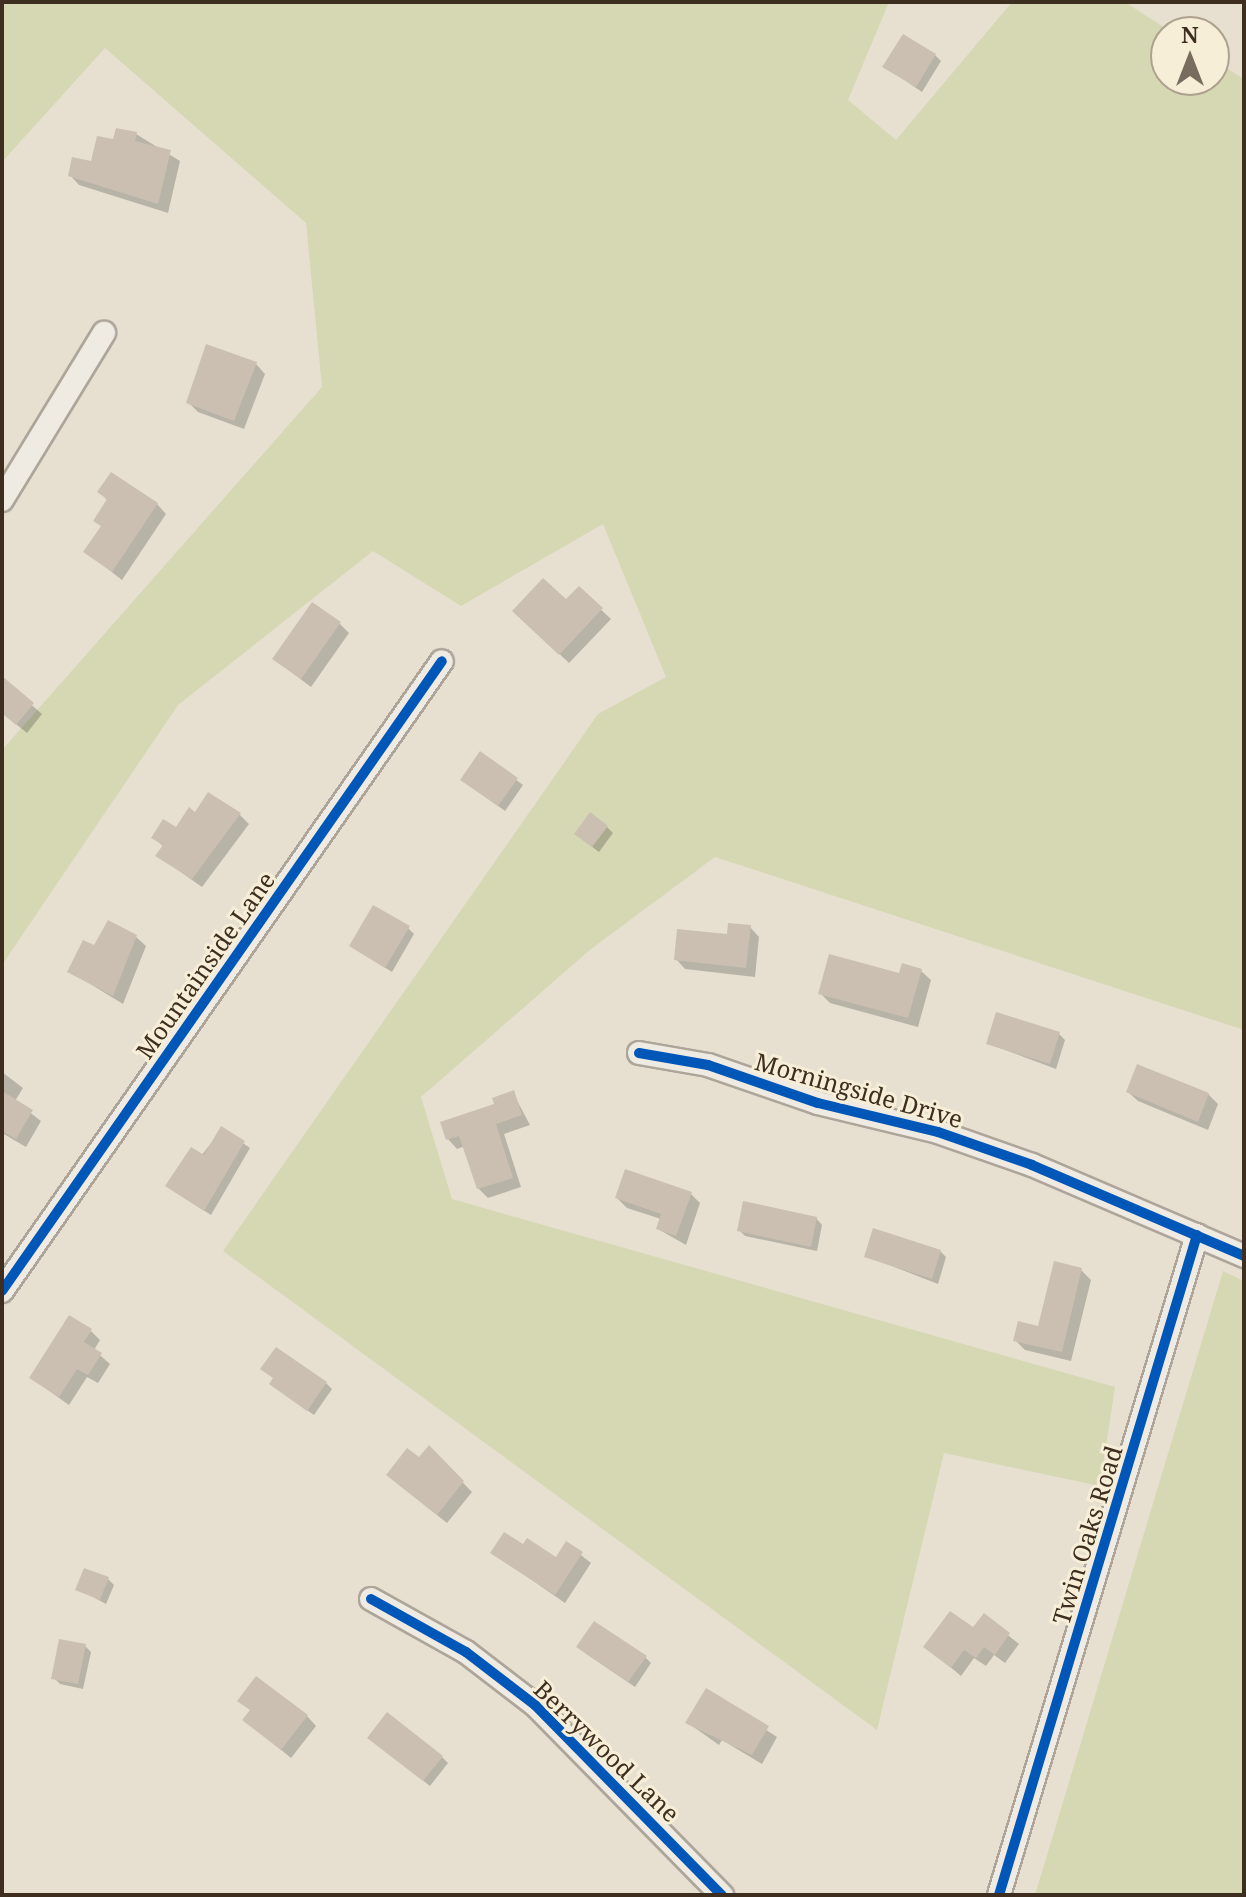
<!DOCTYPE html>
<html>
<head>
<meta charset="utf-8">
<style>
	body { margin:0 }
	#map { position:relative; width:1246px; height:1897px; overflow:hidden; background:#e7e0d1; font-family:"Noto Serif",serif }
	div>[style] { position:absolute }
	.green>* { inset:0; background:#d6d7b3 }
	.shadow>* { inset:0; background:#0003 }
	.building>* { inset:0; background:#cbbfb2 }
	.roads { filter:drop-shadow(2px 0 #ada599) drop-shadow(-2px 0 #ada599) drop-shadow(0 2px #ada599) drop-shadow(0 -2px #ada599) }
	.minor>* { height:22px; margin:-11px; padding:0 11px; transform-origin:11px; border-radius:11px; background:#efebe3 }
	.cycleway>* { height:10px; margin:-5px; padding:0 5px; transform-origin:5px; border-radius:5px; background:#0057b8 }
	span { translate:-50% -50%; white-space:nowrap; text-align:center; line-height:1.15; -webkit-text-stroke:6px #f7eed8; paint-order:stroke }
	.street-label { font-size:24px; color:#3d2e20 }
	.frame { position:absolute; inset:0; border:4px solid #3d2e20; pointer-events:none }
	.north { position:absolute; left:1150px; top:16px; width:80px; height:80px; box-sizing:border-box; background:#f7eed8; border:2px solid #ada18e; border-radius:50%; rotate:0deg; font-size:22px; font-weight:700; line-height:32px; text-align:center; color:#3d2e20 }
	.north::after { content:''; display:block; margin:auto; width:28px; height:36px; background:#786c5e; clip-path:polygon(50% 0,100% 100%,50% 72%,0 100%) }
</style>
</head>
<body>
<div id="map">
	<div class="green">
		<i style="clip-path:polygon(2px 2px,889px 2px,848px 100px,896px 140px,1012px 2px,1125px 2px,1171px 32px,1166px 32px,1166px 80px,1214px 80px,1214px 60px,1244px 79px,1244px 1030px,715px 857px,591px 949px,421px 1097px,452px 1199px,1115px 1387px,1100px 1486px,944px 1453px,877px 1730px,223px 1251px,598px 714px,666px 677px,603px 524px,461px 606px,373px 551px,178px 705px,2px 965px,2px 750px,322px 387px,306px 223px,105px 48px,2px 162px)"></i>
		<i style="clip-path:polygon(1223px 1271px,1244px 1281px,1244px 1895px,1035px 1895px)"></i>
	</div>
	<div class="shadow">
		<i style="clip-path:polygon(935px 55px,941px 61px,922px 92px,885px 67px)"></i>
		<i style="clip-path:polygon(136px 134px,180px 161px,168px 213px,79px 185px,70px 175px,92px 164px,115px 142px)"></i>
		<i style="clip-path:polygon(256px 364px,265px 374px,244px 429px,198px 412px,188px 402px)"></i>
		<i style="clip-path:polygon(100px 492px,157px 504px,166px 514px,122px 580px,86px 552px,102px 527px,108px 501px)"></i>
		<i style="clip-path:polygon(579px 589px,611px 619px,569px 663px,514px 611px,566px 602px)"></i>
		<i style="clip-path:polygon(340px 624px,349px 633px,311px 687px,274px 659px)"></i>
		<i style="clip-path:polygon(2px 679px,42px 714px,27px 733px,2px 713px)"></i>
		<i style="clip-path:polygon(481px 754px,523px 785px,505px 811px,469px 785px)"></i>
		<i style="clip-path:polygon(196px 814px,240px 815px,249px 824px,202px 887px,158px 856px,164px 847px,154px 838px,176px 830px)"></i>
		<i style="clip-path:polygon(607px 827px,613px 833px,599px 852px,583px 840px)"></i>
		<i style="clip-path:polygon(750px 927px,759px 937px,755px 977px,685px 969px,676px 959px)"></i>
		<i style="clip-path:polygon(408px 928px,414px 934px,392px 972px,351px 946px)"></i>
		<i style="clip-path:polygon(136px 937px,146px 946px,123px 1004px,69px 971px,95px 948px)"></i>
		<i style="clip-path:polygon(921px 971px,931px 980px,918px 1027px,830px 1003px,820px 993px)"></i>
		<i style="clip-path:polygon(1059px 1034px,1065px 1040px,1056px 1069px,989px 1044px)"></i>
		<i style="clip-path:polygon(2px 1072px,23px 1088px,15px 1101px,41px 1121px,26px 1147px,2px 1133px)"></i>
		<i style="clip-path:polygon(1128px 1092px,1208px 1094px,1218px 1104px,1208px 1130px,1138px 1101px)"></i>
		<i style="clip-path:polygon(513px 1093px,530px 1125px,504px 1134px,521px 1187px,488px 1198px,478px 1188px,465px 1146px,457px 1149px,448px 1139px)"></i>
		<i style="clip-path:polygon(222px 1129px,250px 1148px,211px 1215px,174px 1191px)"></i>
		<i style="clip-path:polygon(691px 1194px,700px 1203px,686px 1245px,658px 1229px,661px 1219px,627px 1208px,617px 1198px)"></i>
		<i style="clip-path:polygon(816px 1218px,822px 1225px,817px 1251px,745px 1236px,739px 1230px)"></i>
		<i style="clip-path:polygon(940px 1251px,946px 1257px,938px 1284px,866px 1256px)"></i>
		<i style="clip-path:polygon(1081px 1270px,1091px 1280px,1071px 1361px,1025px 1350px,1015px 1340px,1039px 1329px)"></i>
		<i style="clip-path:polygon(91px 1331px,100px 1340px,94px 1350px,110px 1364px,98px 1383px,87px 1377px,69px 1405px,31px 1378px)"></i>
		<i style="clip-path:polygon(326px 1383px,332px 1389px,314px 1415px,271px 1384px)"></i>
		<i style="clip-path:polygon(429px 1448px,472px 1492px,447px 1523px,398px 1484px)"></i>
		<i style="clip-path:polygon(567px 1544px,591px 1563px,565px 1603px,493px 1553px,524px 1546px,556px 1560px)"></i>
		<i style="clip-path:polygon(108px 1579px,114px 1585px,106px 1604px,78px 1589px)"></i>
		<i style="clip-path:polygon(984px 1616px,1019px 1644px,1005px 1663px,994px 1655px,986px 1666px,974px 1658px,961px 1676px,926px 1647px,973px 1630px)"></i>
		<i style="clip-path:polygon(85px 1646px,91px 1652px,83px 1689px,60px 1684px,54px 1678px)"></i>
		<i style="clip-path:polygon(585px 1653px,645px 1657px,651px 1663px,635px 1687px)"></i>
		<i style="clip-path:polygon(707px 1691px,777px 1737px,762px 1764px,722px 1740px,719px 1745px,688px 1723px)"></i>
		<i style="clip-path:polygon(240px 1700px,307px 1716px,316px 1726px,291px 1758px,245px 1720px,251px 1711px)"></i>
		<i style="clip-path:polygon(375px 1743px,442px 1757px,448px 1763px,430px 1786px)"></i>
	</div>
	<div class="building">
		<i style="clip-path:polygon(903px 34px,936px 54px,916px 87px,882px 67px)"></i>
		<i style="clip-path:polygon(116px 128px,137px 132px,135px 141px,171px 150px,158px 204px,68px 176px,72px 157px,91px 161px,97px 136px,113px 139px)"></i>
		<i style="clip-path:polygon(206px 344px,257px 362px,234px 421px,186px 403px)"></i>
		<i style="clip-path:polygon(111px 472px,158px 503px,112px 572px,83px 552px,101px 526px,93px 521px,107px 499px,97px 492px)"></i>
		<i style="clip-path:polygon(543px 578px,566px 599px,579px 586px,603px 608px,559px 655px,512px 611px)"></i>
		<i style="clip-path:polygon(312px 602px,341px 622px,301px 679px,272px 659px)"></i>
		<i style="clip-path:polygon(2px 676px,34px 703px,16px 725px,2px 713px)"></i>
		<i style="clip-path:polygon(480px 751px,518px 778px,498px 806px,460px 780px)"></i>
		<i style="clip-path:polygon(208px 792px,241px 813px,192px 879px,155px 856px,163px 845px,151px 838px,163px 819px,176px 827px,189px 807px,195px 812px)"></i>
		<i style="clip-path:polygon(590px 812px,608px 826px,592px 847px,574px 834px)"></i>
		<i style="clip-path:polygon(373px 905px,410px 926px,385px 968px,349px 946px)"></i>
		<i style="clip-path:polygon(108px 920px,137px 935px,113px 996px,67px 972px,83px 940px,94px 945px)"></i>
		<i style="clip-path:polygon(728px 923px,751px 925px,746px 968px,674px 960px,677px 929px,727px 934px)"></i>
		<i style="clip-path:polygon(829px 954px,899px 973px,902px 963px,922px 969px,908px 1018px,818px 994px)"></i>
		<i style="clip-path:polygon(996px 1012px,1060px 1032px,1050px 1064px,986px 1044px)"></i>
		<i style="clip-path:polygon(1137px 1064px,1209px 1093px,1198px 1122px,1126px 1092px)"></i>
		<i style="clip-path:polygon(514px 1090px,522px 1115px,496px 1124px,513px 1178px,477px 1189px,459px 1136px,446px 1140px,440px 1122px,494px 1104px,492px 1098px)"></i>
		<i style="clip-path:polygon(2px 1091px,33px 1110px,16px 1139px,2px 1131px)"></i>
		<i style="clip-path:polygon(221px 1126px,245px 1141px,204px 1211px,165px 1186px,191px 1147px,204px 1155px)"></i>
		<i style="clip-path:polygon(625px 1169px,692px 1192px,676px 1236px,656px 1229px,661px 1214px,615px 1198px)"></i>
		<i style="clip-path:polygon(743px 1201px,817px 1217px,811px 1247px,737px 1231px)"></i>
		<i style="clip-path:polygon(873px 1228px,941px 1250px,932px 1279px,864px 1257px)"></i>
		<i style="clip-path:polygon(1054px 1261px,1082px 1268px,1062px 1352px,1013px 1341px,1018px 1321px,1038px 1326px)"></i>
		<i style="clip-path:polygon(69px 1315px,92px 1329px,84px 1342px,102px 1353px,88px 1375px,77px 1369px,59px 1397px,29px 1378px)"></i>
		<i style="clip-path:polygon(276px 1347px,327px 1382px,307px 1411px,269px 1384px,273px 1378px,260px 1369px)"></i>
		<i style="clip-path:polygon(429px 1445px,464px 1481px,437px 1515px,386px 1475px,407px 1448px,419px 1457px)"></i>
		<i style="clip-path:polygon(504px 1532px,523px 1544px,527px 1538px,556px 1557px,566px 1541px,583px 1552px,555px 1595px,490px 1553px)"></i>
		<i style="clip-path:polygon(84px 1568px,109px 1577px,100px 1600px,75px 1590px)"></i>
		<i style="clip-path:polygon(950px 1611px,973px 1627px,984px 1613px,1010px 1633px,995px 1655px,984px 1647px,976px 1658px,964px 1650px,951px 1668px,923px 1647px)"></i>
		<i style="clip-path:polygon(594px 1621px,647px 1656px,628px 1682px,576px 1647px)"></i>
		<i style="clip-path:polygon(59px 1639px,86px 1644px,78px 1684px,51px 1679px)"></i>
		<i style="clip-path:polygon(256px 1676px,308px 1715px,281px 1750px,242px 1720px,250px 1710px,237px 1701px)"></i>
		<i style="clip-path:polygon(706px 1688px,769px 1726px,752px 1755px,685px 1723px)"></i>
		<i style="clip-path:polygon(387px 1712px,443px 1756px,423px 1781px,367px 1738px)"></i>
	</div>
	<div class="roads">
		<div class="minor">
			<i style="left:2px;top:500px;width:196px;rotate:-58.6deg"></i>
			<i style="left:639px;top:1053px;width:70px;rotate:9.9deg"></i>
			<i style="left:708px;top:1065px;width:116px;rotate:19.1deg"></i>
			<i style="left:818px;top:1103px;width:123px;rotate:13.6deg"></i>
			<i style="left:938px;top:1132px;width:100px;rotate:19.3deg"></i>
			<i style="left:1032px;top:1165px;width:231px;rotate:23.2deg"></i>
			<i style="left:2px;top:1291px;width:768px;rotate:-55.07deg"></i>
			<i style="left:371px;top:1599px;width:109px;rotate:29.2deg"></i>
			<i style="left:466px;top:1652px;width:87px;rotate:37.5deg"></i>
			<i style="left:535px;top:1705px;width:267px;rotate:45.5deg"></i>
			<i style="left:999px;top:1895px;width:689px;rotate:-73.3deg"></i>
		</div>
	</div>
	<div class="cycleway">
		<i style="left:639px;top:1053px;width:70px;rotate:9.9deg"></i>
		<i style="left:708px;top:1065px;width:116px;rotate:19.1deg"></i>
		<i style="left:818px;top:1103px;width:123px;rotate:13.6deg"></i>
		<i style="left:938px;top:1132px;width:100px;rotate:19.3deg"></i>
		<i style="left:1032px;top:1165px;width:231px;rotate:23.2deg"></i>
		<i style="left:2px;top:1291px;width:768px;rotate:-55.07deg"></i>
		<i style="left:371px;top:1599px;width:109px;rotate:29.2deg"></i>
		<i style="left:466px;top:1652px;width:87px;rotate:37.5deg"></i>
		<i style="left:535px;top:1705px;width:267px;rotate:45.5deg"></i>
		<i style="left:999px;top:1895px;width:689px;rotate:-73.3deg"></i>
	</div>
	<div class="street-label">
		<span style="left:205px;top:965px;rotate:-55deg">Mountainside Lane</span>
		<span style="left:859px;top:1090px;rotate:16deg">Morningside Drive</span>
		<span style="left:1087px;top:1535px;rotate:-73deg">Twin Oaks Road</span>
		<span style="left:607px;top:1751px;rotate:44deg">Berrywood Lane</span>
	</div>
	<div class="frame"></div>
	<div class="north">N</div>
</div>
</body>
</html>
